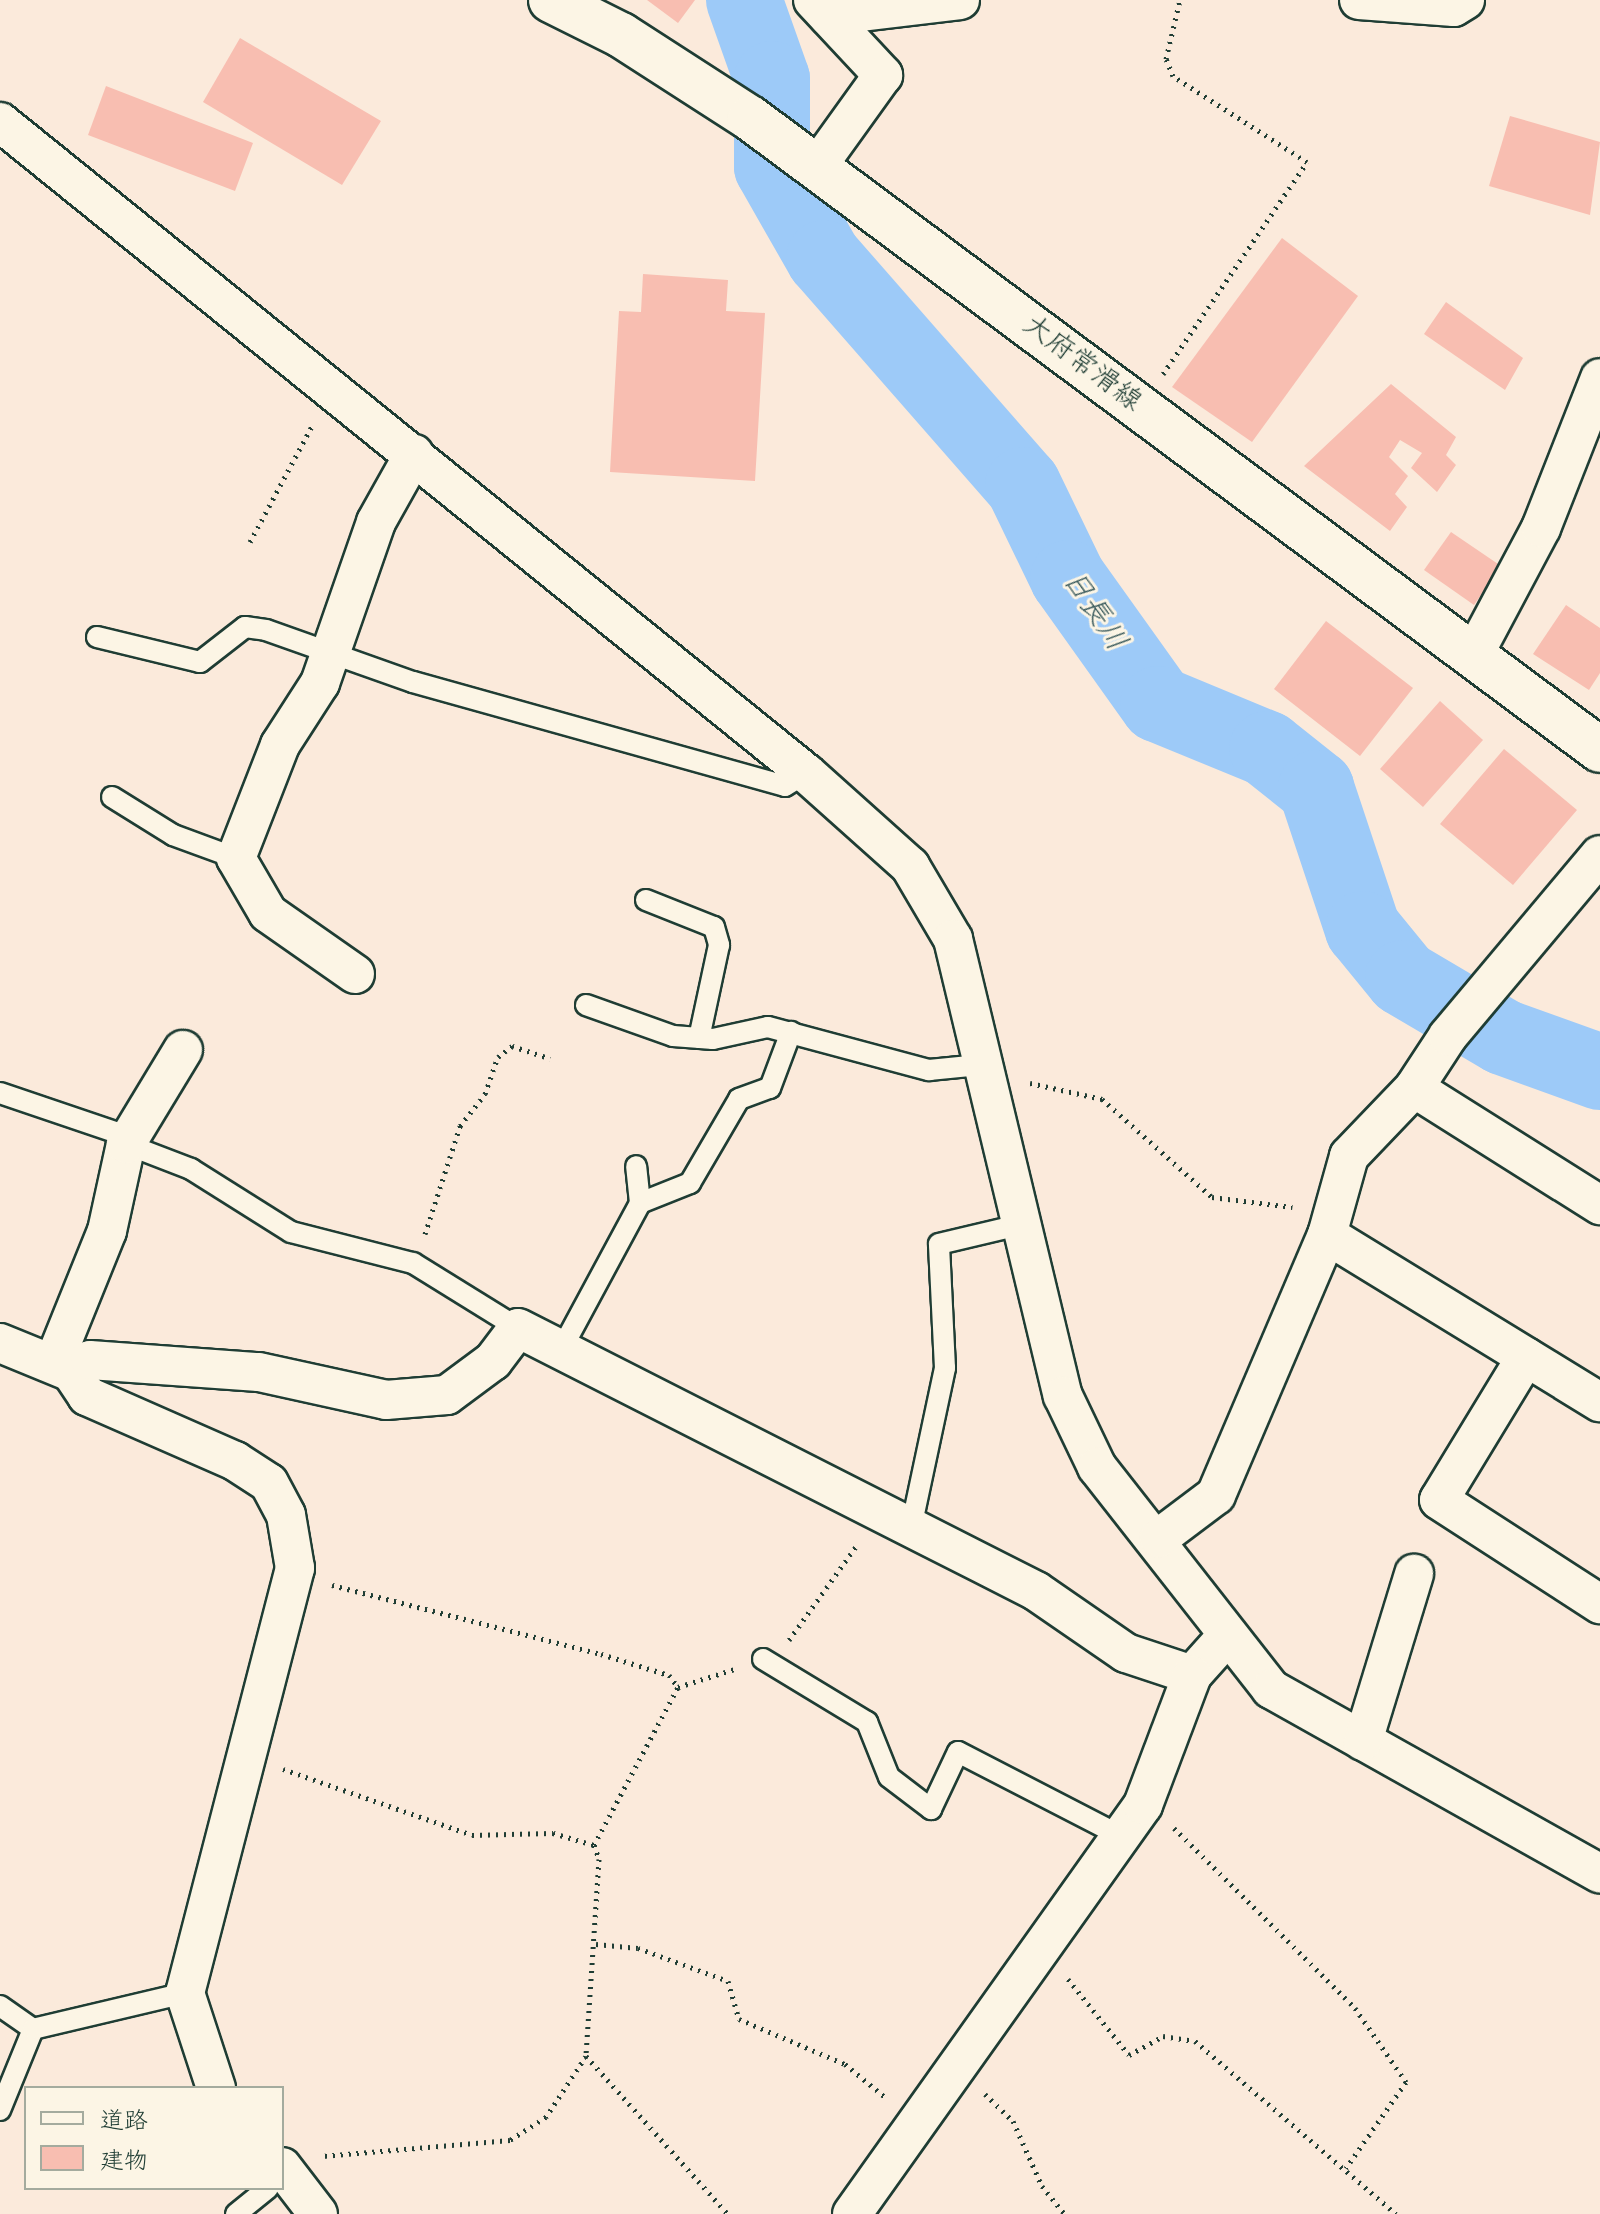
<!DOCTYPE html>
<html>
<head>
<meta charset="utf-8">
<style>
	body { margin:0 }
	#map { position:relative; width:1600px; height:2214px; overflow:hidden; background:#fbeadb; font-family:Mynerve,"Klee One",sans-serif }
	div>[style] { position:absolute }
	.river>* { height:76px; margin:-38px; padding:0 38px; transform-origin:38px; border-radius:38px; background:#9dcaf8 }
	.building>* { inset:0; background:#f8beb1 }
	.path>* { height:5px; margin-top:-2.5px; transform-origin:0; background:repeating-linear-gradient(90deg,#1f3d34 0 2px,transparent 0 8px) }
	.roads { filter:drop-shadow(2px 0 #1f3d34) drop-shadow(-2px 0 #1f3d34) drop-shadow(0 2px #1f3d34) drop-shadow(0 -2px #1f3d34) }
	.lane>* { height:20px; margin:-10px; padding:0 10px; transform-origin:10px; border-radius:10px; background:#fcf5e5 }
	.street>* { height:38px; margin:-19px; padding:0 19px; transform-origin:19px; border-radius:19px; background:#fcf5e5 }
	.secondary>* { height:44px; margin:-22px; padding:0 22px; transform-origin:22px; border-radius:22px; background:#fcf5e5 }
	span { translate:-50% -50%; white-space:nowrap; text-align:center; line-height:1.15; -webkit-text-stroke:6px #fcf5e5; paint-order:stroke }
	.street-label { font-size:28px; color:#1f3d34 }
	.water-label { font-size:30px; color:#38595b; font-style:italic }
	.legend { position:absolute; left:24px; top:2086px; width:260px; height:104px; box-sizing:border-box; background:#fcf5e5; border:2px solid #a4ab9e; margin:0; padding:10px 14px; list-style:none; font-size:24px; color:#1f3d34 }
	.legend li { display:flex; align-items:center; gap:16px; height:40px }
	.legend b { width:40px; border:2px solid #a4ab9e }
</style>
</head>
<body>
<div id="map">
	<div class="river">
		<i style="left:744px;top:0;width:84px;rotate:70.5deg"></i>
		<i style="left:772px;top:79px;width:88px;rotate:90deg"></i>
		<i style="left:772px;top:167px;width:105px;rotate:60.3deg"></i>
		<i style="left:824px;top:258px;width:302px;rotate:48.8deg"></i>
		<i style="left:1023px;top:485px;width:103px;rotate:64.2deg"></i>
		<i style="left:1068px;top:578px;width:155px;rotate:54.5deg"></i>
		<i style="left:1158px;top:704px;width:118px;rotate:22.4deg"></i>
		<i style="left:1267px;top:749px;width:63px;rotate:38.5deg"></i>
		<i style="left:1316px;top:788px;width:149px;rotate:71.6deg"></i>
		<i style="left:1363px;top:929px;width:63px;rotate:50.8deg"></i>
		<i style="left:1403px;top:978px;width:116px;rotate:30.5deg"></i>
		<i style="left:1503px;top:1037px;width:103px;rotate:19.8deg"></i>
	</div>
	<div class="building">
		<i style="clip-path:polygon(647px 0,695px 0,678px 23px)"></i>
		<i style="clip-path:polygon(240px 38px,381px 121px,342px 185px,203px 102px)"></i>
		<i style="clip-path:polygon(106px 86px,253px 143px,235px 191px,88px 135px)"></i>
		<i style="clip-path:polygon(1510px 116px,1600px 142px,1590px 215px,1489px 186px)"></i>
		<i style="clip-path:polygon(1282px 238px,1358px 296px,1252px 442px,1172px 387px)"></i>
		<i style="clip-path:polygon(643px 274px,728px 280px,726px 311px,765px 313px,755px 481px,610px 472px,619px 311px,641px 312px)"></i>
		<i style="clip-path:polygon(1446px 302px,1523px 358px,1505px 390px,1424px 334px)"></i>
		<i style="clip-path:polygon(1391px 384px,1456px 437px,1446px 455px,1456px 465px,1437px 492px,1411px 468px,1422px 453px,1400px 440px,1389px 457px,1408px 476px,1395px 494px,1407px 507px,1390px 531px,1304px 466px)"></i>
		<i style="clip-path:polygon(1451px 532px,1501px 566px,1474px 605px,1424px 570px)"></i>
		<i style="clip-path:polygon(1566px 605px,1600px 628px,1600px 673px,1589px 690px,1533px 654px)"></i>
		<i style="clip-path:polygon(1326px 621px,1413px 688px,1360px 756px,1274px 689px)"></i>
		<i style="clip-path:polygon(1440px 701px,1483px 740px,1423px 807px,1380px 769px)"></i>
		<i style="clip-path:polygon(1504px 749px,1577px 810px,1513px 885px,1440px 824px)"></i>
	</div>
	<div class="path">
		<i style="left:1163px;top:374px;width:256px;rotate:-55.8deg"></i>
		<i style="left:1307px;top:162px;width:159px;rotate:-147.3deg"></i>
		<i style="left:1173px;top:76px;width:18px;rotate:-112deg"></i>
		<i style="left:1166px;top:59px;width:61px;rotate:-76.7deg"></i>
		<i style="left:250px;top:542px;width:132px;rotate:-61.9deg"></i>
		<i style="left:1030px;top:1083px;width:74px;rotate:12.5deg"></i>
		<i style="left:1102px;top:1099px;width:147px;rotate:41.7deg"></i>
		<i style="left:1212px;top:1197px;width:81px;rotate:7.1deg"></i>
		<i style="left:425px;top:1234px;width:114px;rotate:-72deg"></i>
		<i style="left:460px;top:1126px;width:41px;rotate:-52deg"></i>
		<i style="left:485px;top:1094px;width:39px;rotate:-71deg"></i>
		<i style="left:498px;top:1057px;width:18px;rotate:-38deg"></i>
		<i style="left:512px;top:1046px;width:40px;rotate:18deg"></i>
		<i style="left:332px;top:1585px;width:278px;rotate:14.4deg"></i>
		<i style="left:601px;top:1654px;width:71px;rotate:17.2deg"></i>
		<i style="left:669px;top:1675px;width:15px;rotate:53deg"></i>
		<i style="left:789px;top:1640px;width:117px;rotate:-54.4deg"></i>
		<i style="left:283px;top:1769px;width:200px;rotate:19.2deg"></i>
		<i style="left:472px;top:1835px;width:81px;rotate:-1.4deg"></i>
		<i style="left:553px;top:1833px;width:43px;rotate:16.3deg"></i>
		<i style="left:594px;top:1845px;width:15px;rotate:70deg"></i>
		<i style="left:599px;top:1859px;width:197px;rotate:93.8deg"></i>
		<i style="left:586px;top:2056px;width:73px;rotate:123.3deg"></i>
		<i style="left:546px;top:2117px;width:43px;rotate:147.4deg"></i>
		<i style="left:510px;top:2140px;width:188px;rotate:175.1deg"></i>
		<i style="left:1174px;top:1828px;width:255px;rotate:44.8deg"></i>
		<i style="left:1355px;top:2008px;width:90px;rotate:55.4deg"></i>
		<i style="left:1406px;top:2082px;width:105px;rotate:124.9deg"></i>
		<i style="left:594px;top:1845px;width:179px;rotate:-62deg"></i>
		<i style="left:678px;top:1687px;width:60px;rotate:-17.5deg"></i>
		<i style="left:596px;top:1944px;width:42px;rotate:5.4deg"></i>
		<i style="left:638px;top:1948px;width:96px;rotate:20.1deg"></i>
		<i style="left:728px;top:1981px;width:40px;rotate:74deg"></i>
		<i style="left:739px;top:2019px;width:115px;rotate:23deg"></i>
		<i style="left:845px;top:2064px;width:52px;rotate:39.5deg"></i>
		<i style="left:1068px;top:1979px;width:97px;rotate:51.2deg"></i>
		<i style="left:1129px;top:2055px;width:39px;rotate:-29deg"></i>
		<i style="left:1163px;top:2036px;width:32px;rotate:9deg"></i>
		<i style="left:1195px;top:2041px;width:265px;rotate:40.7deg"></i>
		<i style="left:586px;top:2056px;width:212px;rotate:48.1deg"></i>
		<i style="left:985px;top:2094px;width:39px;rotate:44deg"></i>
		<i style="left:1013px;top:2121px;width:71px;rotate:66deg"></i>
		<i style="left:1042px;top:2186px;width:36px;rotate:51deg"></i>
	</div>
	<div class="roads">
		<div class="lane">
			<i style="left:97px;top:637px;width:106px;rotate:13.6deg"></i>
			<i style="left:200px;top:662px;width:57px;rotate:-37.9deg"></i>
			<i style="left:245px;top:627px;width:21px;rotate:8deg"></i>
			<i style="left:266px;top:630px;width:156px;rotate:19.5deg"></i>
			<i style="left:413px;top:682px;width:386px;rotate:15.6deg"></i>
			<i style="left:785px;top:786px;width:25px;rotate:-32deg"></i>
			<i style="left:112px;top:797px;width:72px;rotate:31.9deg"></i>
			<i style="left:173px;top:835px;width:67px;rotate:20.1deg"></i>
			<i style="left:646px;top:900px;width:73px;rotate:21.7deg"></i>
			<i style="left:714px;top:927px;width:19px;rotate:74deg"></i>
			<i style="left:719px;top:945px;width:95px;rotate:102.1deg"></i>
			<i style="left:586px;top:1005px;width:92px;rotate:19.6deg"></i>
			<i style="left:673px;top:1036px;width:40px;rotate:4.3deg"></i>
			<i style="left:713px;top:1039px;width:56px;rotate:-12.3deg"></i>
			<i style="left:768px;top:1027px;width:167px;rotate:15deg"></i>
			<i style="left:929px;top:1070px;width:51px;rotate:-5.6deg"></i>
			<i style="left:0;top:1093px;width:137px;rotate:18.7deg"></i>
			<i style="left:126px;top:1144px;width:70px;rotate:21deg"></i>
			<i style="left:191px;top:1169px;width:118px;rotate:32.2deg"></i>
			<i style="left:291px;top:1232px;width:126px;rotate:14.3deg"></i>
			<i style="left:413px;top:1263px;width:123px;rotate:31.8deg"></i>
			<i style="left:640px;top:1203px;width:54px;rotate:-21.8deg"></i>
			<i style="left:690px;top:1183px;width:97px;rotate:-59.7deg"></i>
			<i style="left:739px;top:1099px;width:33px;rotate:-20deg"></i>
			<i style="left:770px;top:1088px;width:60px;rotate:-69.4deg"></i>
			<i style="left:561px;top:1350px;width:167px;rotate:-61.7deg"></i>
			<i style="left:640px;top:1203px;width:37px;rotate:-96deg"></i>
			<i style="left:911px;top:1528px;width:164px;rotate:-78deg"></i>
			<i style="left:945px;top:1368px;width:124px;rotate:-92.8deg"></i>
			<i style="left:939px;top:1244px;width:82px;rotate:-13.4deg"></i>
			<i style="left:763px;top:1659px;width:122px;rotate:31.2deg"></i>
			<i style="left:867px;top:1722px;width:59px;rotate:68.2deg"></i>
			<i style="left:889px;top:1777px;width:53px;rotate:37.3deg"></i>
			<i style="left:931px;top:1809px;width:63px;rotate:-64.7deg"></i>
			<i style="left:958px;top:1752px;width:183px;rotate:27.3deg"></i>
			<i style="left:0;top:2006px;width:40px;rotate:34.9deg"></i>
			<i style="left:0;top:2110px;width:87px;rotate:-67.8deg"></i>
			<i style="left:33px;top:2029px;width:156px;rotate:-13.3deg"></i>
			<i style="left:236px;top:2214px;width:41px;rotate:-39.1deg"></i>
		</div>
		<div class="street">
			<i style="left:813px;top:0;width:103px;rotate:47deg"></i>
			<i style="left:883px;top:75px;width:113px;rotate:125.7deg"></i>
			<i style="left:1359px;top:0;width:95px;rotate:4.2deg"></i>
			<i style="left:1454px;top:7px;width:13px;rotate:-32deg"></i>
			<i style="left:828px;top:16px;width:133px;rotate:-6.9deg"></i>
			<i style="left:0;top:122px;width:1036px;rotate:38.93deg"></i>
			<i style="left:806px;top:773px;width:140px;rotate:41.8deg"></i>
			<i style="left:910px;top:866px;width:85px;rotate:59.5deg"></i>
			<i style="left:953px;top:939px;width:470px;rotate:76.5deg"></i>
			<i style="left:1063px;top:1396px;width:79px;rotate:64.4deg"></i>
			<i style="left:1097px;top:1467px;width:282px;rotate:51.9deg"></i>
			<i style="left:1271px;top:1689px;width:377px;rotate:29.3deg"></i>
			<i style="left:1473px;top:656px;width:145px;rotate:-62deg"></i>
			<i style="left:1541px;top:528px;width:161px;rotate:-68.5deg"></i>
			<i style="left:355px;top:974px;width:106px;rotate:-145deg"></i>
			<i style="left:268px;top:913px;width:64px;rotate:-120.2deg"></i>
			<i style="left:236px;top:858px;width:121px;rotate:-68.7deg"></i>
			<i style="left:280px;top:745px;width:74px;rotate:-57.2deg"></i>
			<i style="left:320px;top:683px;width:170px;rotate:-70.8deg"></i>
			<i style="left:376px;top:522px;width:78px;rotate:-60.8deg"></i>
			<i style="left:1414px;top:1088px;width:220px;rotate:32.2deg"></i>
			<i style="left:1327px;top:1235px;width:320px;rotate:31.5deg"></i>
			<i style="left:0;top:1343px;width:77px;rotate:22.2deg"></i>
			<i style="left:71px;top:1372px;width:29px;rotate:56deg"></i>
			<i style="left:87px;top:1396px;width:162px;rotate:23.7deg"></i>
			<i style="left:235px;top:1461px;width:40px;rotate:32.9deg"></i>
			<i style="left:269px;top:1483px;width:36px;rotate:62deg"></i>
			<i style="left:286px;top:1515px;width:54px;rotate:80.4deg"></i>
			<i style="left:295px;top:1568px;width:439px;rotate:104.5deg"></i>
			<i style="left:185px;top:1993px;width:100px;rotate:71.9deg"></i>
			<i style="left:1526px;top:1357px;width:167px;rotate:121.3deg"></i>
			<i style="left:1439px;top:1500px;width:192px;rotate:32.9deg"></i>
			<i style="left:54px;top:1362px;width:141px;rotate:-68deg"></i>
			<i style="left:107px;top:1231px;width:89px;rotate:-77.7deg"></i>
			<i style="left:126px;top:1144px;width:110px;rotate:-58.8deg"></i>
			<i style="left:71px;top:1372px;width:22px;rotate:-32deg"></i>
			<i style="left:90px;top:1360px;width:169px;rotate:4.1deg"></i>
			<i style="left:259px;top:1372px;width:130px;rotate:12.4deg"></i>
			<i style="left:386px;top:1400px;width:61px;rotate:-4.7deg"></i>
			<i style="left:447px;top:1395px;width:57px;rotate:-36.5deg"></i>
			<i style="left:493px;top:1361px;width:41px;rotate:-52.9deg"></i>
			<i style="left:518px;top:1328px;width:581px;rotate:26.92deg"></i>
			<i style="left:1036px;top:1591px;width:109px;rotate:34.6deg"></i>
			<i style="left:1126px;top:1653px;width:70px;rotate:18.4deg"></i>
			<i style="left:1192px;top:1675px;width:52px;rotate:-48.1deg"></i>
			<i style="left:1159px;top:1538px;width:71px;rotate:-37deg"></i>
			<i style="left:1216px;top:1495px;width:283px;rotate:-66.9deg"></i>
			<i style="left:1327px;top:1235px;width:82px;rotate:-74.4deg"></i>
			<i style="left:1349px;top:1156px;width:94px;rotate:-46.3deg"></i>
			<i style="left:1414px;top:1088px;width:62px;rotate:-56.8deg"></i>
			<i style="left:1448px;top:1036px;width:236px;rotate:-50deg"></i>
			<i style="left:1363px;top:1741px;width:175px;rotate:-73deg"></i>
			<i style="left:282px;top:2167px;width:59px;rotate:52.5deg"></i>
			<i style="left:852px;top:2214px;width:502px;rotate:-54.57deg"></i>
			<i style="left:1143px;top:1805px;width:139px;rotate:-69.3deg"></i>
		</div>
		<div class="secondary">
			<i style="left:551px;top:0;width:78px;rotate:26.6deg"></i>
			<i style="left:621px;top:35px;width:153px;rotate:32.8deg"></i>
			<i style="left:750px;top:118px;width:1059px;rotate:36.63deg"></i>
		</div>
	</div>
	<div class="street-label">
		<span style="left:1082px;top:364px;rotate:37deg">大府常滑線</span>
	</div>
	<div class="water-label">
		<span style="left:1094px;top:611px;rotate:56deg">日長川</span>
	</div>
	<ul class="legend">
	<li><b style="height:10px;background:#fcf5e5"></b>道路</li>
	<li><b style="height:22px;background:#f8beb1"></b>建物</li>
	</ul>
</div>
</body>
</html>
